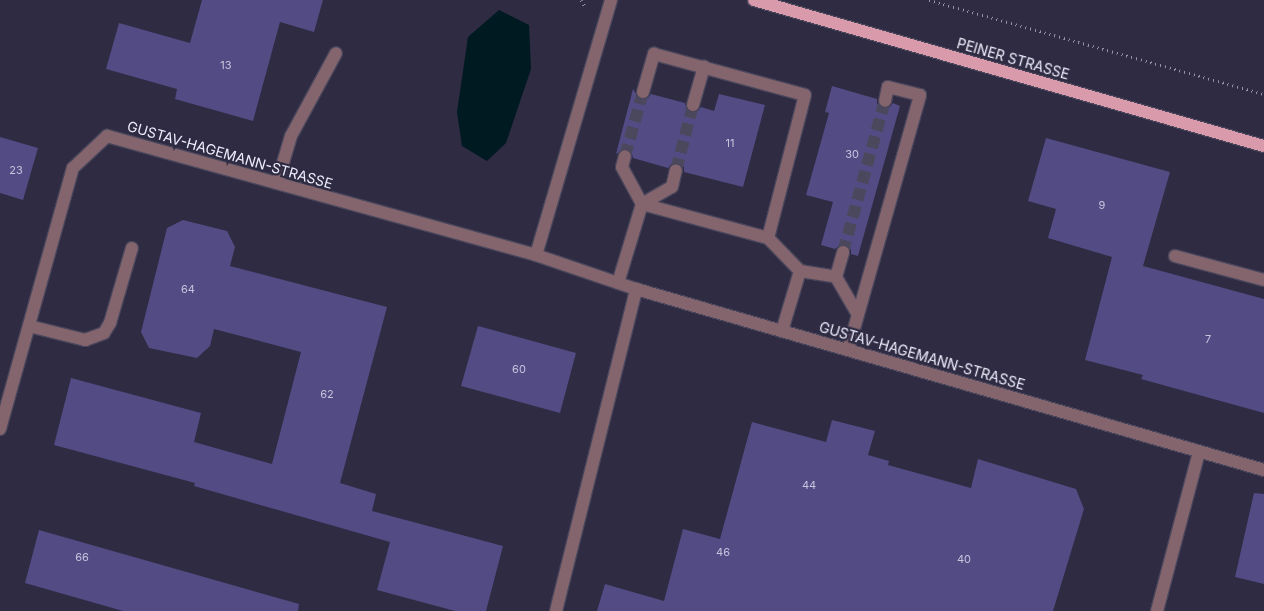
<!DOCTYPE html>
<html>
<head>
<meta charset="utf-8">
<style>
	body { margin:0 }
	#map { position:relative; width:1264px; height:611px; overflow:hidden; background:#2e2b42; font-family:Inter,sans-serif }
	div>[style] { position:absolute }
	.water>* { inset:0; background:#001a21 }
	.building>* { inset:0; background:#534b84 }
	.minor-tunnel>* { height:12px; margin-top:-6px; transform-origin:0; background:repeating-linear-gradient(90deg,#4b485e 0 12px,transparent 0 18px) }
	.path>* { height:3px; margin-top:-1.5px; transform-origin:0; background:repeating-linear-gradient(90deg,#9593a6 0 1px,transparent 0 5px) }
	.roads { filter:drop-shadow(1px 0 #49465c) drop-shadow(-1px 0 #49465c) drop-shadow(0 1px #49465c) drop-shadow(0 -1px #49465c) }
	.minor>* { height:12px; margin:-6px; padding:0 6px; transform-origin:6px; border-radius:6px; background:#84656d }
	.major>* { height:12px; margin:-6px; padding:0 6px; transform-origin:6px; border-radius:6px; background:#d99aab }
	span { translate:-50% -50%; white-space:nowrap; text-align:center; line-height:1.15; -webkit-text-stroke:4.5px #2e2b42; paint-order:stroke }
	.number-label { font-size:11px; color:#c7c4de }
	.number-label span { -webkit-text-stroke-width:0 }
	.street-label { font-size:14px; color:#eeedfc }
</style>
</head>
<body>
<div id="map">
	<div class="water">
		<i style="clip-path:polygon(499px 10px,529px 25px,531px 69px,506px 143px,487px 161px,462px 146px,457px 112px,468px 37px)"></i>
	</div>
	<div class="building">
		<i style="clip-path:polygon(202px 0,323px 0,314px 32px,280px 22px,253px 121px,175px 99px,177px 89px,106px 69px,119px 23px,190px 43px)"></i>
		<i style="clip-path:polygon(832px 86px,877px 99px,877px 104px,883px 109px,888px 109px,893px 103px,900px 106px,858px 256px,851px 254px,851px 250px,846px 244px,841px 244px,835px 249px,821px 245px,833px 202px,806px 195px,829px 113px,825px 112px)"></i>
		<i style="clip-path:polygon(633px 89px,640px 100px,648px 98px,651px 94px,685px 103px,687px 110px,691px 113px,698px 111px,701px 107px,714px 111px,719px 94px,765px 105px,743px 187px,684px 172px,684px 167px,678px 162px,673px 162px,668px 168px,633px 158px,631px 151px,627px 148px,616px 154px)"></i>
		<i style="clip-path:polygon(0 137px,38px 148px,23px 200px,0 193px)"></i>
		<i style="clip-path:polygon(1046px 138px,1170px 172px,1143px 266px,1264px 299px,1264px 413px,1141px 379px,1143px 375px,1085px 360px,1112px 257px,1048px 238px,1056px 209px,1028px 201px)"></i>
		<i style="clip-path:polygon(183px 220px,227px 231px,235px 247px,230px 266px,387px 307px,340px 483px,376px 494px,372px 511px,503px 546px,486px 611px,455px 611px,377px 590px,390px 542px,194px 486px,195px 483px,54px 445px,71px 378px,201px 413px,194px 442px,272px 464px,301px 352px,214px 329px,210px 346px,197px 358px,149px 348px,141px 332px,167px 228px)"></i>
		<i style="clip-path:polygon(478px 326px,576px 353px,560px 413px,461px 386px)"></i>
		<i style="clip-path:polygon(832px 420px,875px 431px,868px 455px,889px 461px,888px 465px,971px 488px,978px 459px,1076px 489px,1084px 509px,1053px 611px,597px 611px,605px 584px,664px 601px,683px 529px,720px 539px,752px 422px,826px 442px)"></i>
		<i style="clip-path:polygon(1254px 493px,1264px 494px,1264px 584px,1235px 577px)"></i>
		<i style="clip-path:polygon(39px 530px,299px 604px,298px 611px,123px 611px,25px 583px)"></i>
	</div>
	<div class="minor-tunnel">
		<i style="left:625px;top:156px;width:66px;rotate:-74.3deg"></i>
		<i style="left:676px;top:170px;width:67px;rotate:-75.3deg"></i>
		<i style="left:843px;top:252px;width:157px;rotate:-74.5deg"></i>
	</div>
	<div class="path">
		<i style="left:581px;top:0;width:9px;rotate:58deg"></i>
		<i style="left:929px;top:0;width:348px;rotate:15.7deg"></i>
	</div>
	<div class="roads">
		<div class="minor">
			<i style="left:643px;top:92px;width:40px;rotate:-74deg"></i>
			<i style="left:654px;top:54px;width:156px;rotate:15.2deg"></i>
			<i style="left:805px;top:95px;width:148px;rotate:104.5deg"></i>
			<i style="left:768px;top:238px;width:46px;rotate:45.9deg"></i>
			<i style="left:800px;top:271px;width:63px;rotate:106.7deg"></i>
			<i style="left:693px;top:105px;width:40px;rotate:-74deg"></i>
			<i style="left:277px;top:183px;width:49px;rotate:-73.4deg"></i>
			<i style="left:291px;top:136px;width:94px;rotate:-61.5deg"></i>
			<i style="left:642px;top:204px;width:131px;rotate:15.1deg"></i>
			<i style="left:642px;top:204px;width:34px;rotate:-30deg"></i>
			<i style="left:672px;top:187px;width:17px;rotate:-77deg"></i>
			<i style="left:536px;top:255px;width:106px;rotate:18.8deg"></i>
			<i style="left:636px;top:289px;width:654px;rotate:16.08deg"></i>
			<i style="left:1175px;top:256px;width:92px;rotate:15.1deg"></i>
			<i style="left:800px;top:271px;width:36px;rotate:9deg"></i>
			<i style="left:836px;top:277px;width:44px;rotate:59.9deg"></i>
			<i style="left:836px;top:277px;width:26px;rotate:-74deg"></i>
			<i style="left:618px;top:283px;width:83px;rotate:-73.1deg"></i>
			<i style="left:642px;top:204px;width:42px;rotate:-118.4deg"></i>
			<i style="left:622px;top:167px;width:11px;rotate:-75deg"></i>
			<i style="left:29px;top:326px;width:58px;rotate:14deg"></i>
			<i style="left:85px;top:340px;width:20px;rotate:-20deg"></i>
			<i style="left:104px;top:333px;width:12px;rotate:-59deg"></i>
			<i style="left:110px;top:323px;width:78px;rotate:-73.7deg"></i>
			<i style="left:848px;top:350px;width:265px;rotate:-74.2deg"></i>
			<i style="left:920px;top:95px;width:33px;rotate:-166deg"></i>
			<i style="left:888px;top:87px;width:14px;rotate:102deg"></i>
			<i style="left:0;top:429px;width:271px;rotate:-74.4deg"></i>
			<i style="left:73px;top:168px;width:47px;rotate:-43.3deg"></i>
			<i style="left:107px;top:136px;width:445px;rotate:15.5deg"></i>
			<i style="left:536px;top:255px;width:266px;rotate:-73.6deg"></i>
			<i style="left:556px;top:611px;width:332px;rotate:-76deg"></i>
			<i style="left:1157px;top:611px;width:164px;rotate:-75.2deg"></i>
		</div>
		<div class="major">
			<i style="left:754px;top:0;width:530px;rotate:15.98deg"></i>
		</div>
	</div>
	<div class="number-label">
		<span style="left:226px;top:65px">13</span>
		<span style="left:730px;top:143px">11</span>
		<span style="left:852px;top:154px">30</span>
		<span style="left:16px;top:170px">23</span>
		<span style="left:1102px;top:205px">9</span>
		<span style="left:188px;top:289px">64</span>
		<span style="left:1208px;top:339px">7</span>
		<span style="left:519px;top:369px">60</span>
		<span style="left:327px;top:394px">62</span>
		<span style="left:809px;top:485px">44</span>
		<span style="left:723px;top:552px">46</span>
		<span style="left:82px;top:557px">66</span>
		<span style="left:964px;top:559px">40</span>
	</div>
	<div class="street-label">
		<span style="left:1013px;top:59px;rotate:16deg">PEINER STRASSE</span>
		<span style="left:230px;top:155px;rotate:16deg">GUSTAV-HAGEMANN-STRASSE</span>
		<span style="left:922px;top:356px;rotate:16deg">GUSTAV-HAGEMANN-STRASSE</span>
	</div>
</div>
</body>
</html>
